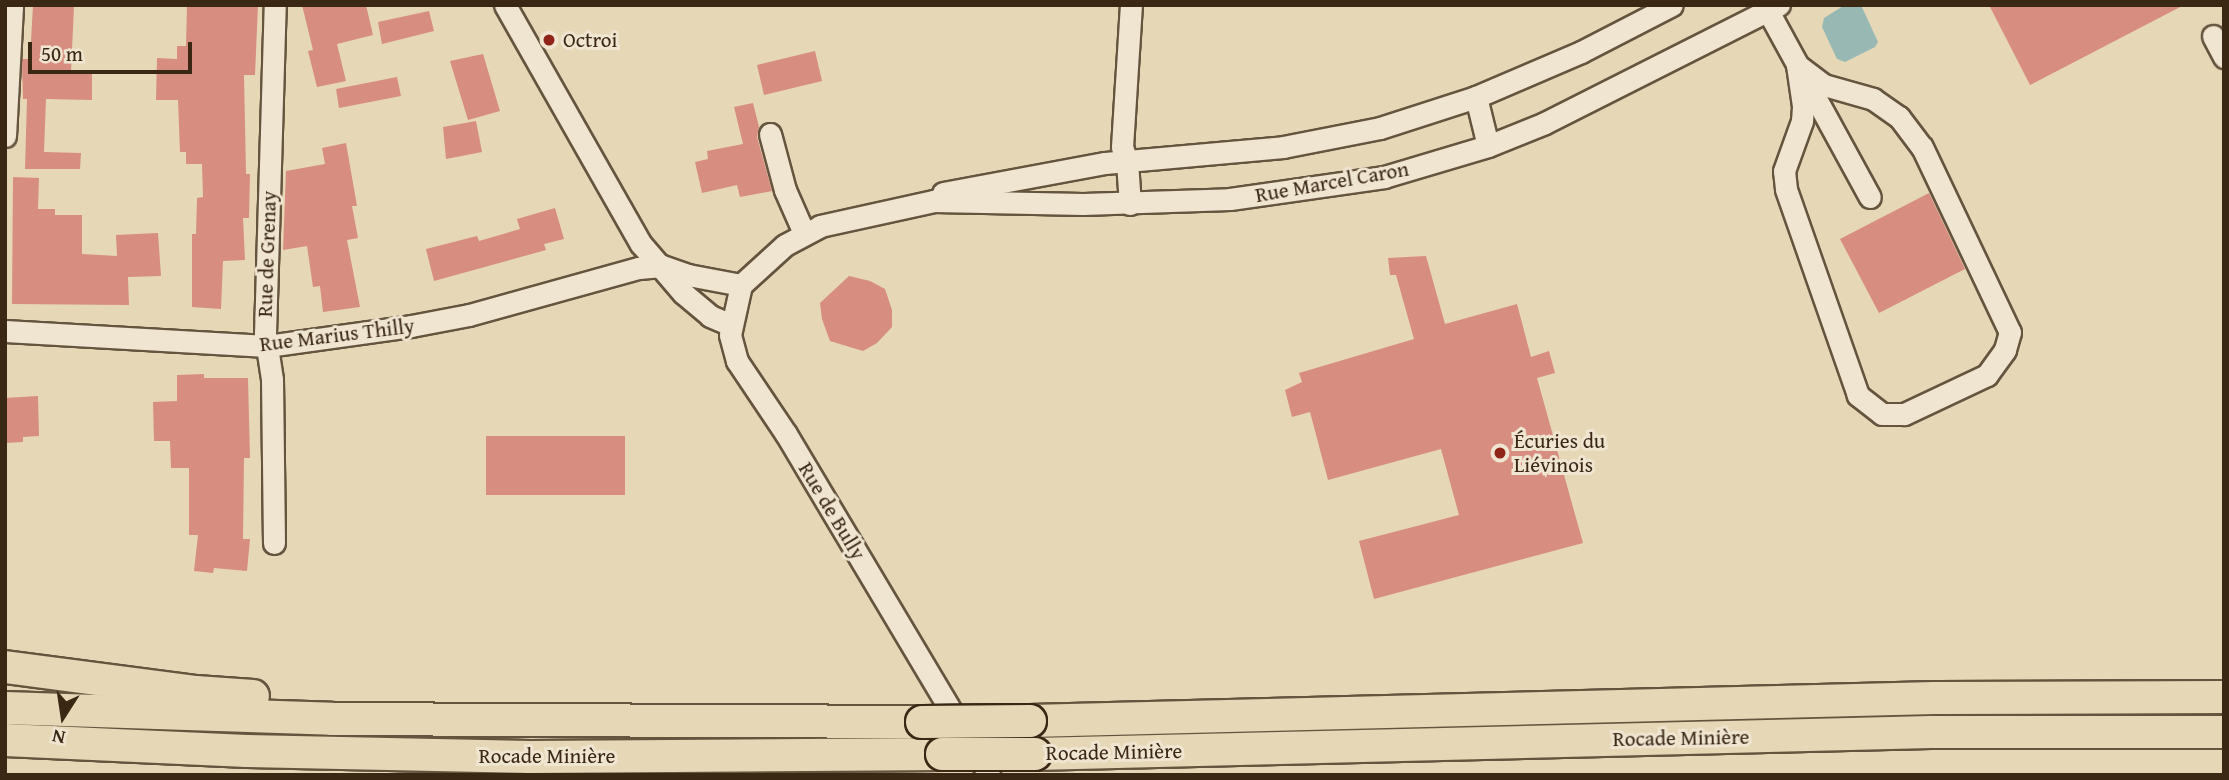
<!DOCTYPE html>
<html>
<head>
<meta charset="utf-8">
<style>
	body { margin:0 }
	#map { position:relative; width:2229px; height:780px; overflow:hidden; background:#e6d7b7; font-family:"Gentium Book Plus",serif }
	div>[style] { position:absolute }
	.water>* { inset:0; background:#97b8b3 }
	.building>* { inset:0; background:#d78d7f }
	.roads { filter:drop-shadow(2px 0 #65543e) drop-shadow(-2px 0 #65543e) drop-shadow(0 2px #65543e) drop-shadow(0 -2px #65543e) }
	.minor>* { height:21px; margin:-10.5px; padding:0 10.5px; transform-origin:10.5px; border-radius:10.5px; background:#efe5d0 }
	.highway>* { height:32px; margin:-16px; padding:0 16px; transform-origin:16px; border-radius:16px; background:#e6d7b7 }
	.bridges { filter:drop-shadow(2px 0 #3a2815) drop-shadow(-2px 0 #3a2815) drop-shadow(0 2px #3a2815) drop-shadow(0 -2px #3a2815) }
	.highway-bridge>* { height:32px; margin:-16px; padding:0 16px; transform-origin:16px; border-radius:16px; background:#e6d7b7 }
	.dots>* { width:19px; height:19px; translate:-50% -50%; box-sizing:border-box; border:4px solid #efe5d0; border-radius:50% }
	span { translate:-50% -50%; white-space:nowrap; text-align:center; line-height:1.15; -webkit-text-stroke:6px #efe5d0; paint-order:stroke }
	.poi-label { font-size:21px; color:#3a2815 }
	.left { translate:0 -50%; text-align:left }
	.street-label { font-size:21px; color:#3a2815 }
	.frame { position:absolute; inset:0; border:7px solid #3a2815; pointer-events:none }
	.north { position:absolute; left:28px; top:682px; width:70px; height:70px; -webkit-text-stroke:5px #efe5d0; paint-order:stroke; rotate:192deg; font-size:19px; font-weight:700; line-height:28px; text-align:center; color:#3a2815 }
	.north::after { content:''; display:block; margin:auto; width:24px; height:32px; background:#3a2815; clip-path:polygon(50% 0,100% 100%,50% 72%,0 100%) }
	.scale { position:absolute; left:28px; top:42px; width:164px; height:32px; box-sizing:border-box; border:4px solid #3a2815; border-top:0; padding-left:9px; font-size:21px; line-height:24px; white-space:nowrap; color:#3a2815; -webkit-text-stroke:5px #efe5d0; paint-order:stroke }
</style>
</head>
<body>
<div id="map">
	<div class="water">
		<i style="clip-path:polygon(1845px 5px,1861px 5px,1878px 42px,1875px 47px,1845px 62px,1837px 59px,1822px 27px,1824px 18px)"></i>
	</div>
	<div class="building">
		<i style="clip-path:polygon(33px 5px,74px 6px,71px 72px,92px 72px,92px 100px,46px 99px,44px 152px,81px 153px,80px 169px,25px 169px,27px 99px,23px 99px,22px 65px,22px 59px,30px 59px)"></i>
		<i style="clip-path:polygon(187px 5px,258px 5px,255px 75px,244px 75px,246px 174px,250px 174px,249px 218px,243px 218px,245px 260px,223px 261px,221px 309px,192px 307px,192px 234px,196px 234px,197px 198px,203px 197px,202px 164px,186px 164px,186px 152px,180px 152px,178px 100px,156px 100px,157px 58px,177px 59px,177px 46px,186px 46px)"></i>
		<i style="clip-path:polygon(302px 5px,366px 5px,373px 35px,337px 44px,346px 81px,317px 87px,308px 51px,313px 50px)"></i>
		<i style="clip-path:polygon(1989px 5px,2184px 5px,2030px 85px)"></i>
		<i style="clip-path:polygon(429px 11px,434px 31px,382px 44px,378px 22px)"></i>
		<i style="clip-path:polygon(815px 51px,822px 81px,764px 95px,757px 65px)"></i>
		<i style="clip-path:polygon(483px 54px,500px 111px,468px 120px,450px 61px)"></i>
		<i style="clip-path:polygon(397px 77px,401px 96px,339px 108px,336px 89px)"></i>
		<i style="clip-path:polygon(753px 103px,759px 127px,757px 137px,772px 191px,740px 197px,737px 185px,702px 193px,695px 162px,708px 159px,707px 151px,743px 144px,734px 107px)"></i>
		<i style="clip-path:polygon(476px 121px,482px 152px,446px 159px,443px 127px)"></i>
		<i style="clip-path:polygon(346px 143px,357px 206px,352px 206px,358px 238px,347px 240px,360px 307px,323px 312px,320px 286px,313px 287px,307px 246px,283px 250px,286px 171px,325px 164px,322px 148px)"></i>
		<i style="clip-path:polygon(13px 177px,39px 178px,38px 209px,55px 209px,55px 215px,82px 215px,82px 254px,117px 256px,116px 235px,158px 233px,161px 276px,128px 277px,129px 305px,12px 304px)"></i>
		<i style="clip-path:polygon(1929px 193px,1965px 269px,1879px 313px,1840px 239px)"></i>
		<i style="clip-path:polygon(555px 208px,564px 239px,544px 244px,546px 250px,434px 281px,426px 249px,477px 236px,479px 241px,520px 229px,517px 219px)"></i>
		<i style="clip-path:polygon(1426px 256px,1445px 324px,1517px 304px,1531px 357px,1549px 351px,1555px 373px,1537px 378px,1583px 543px,1374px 599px,1359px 541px,1459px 515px,1441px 449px,1328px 480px,1310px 412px,1292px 417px,1285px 390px,1302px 382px,1299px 373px,1414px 339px,1396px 275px,1390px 275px,1388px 258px)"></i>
		<i style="clip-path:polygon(849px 276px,870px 281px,885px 289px,892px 310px,892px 327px,877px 343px,863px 351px,830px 341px,822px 319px,820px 303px)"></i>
		<i style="clip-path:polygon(204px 374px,204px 378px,248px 378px,250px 458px,244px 458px,243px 539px,250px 539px,247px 571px,214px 568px,213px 573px,194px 571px,198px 535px,189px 535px,189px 468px,171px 468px,170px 441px,154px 441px,153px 402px,177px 401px,177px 375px)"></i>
		<i style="clip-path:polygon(38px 396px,39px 436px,23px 437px,23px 442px,5px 443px,5px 398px)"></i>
		<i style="clip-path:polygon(486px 436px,625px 436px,625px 495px,486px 495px)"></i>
	</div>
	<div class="roads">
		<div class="minor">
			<i style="left:505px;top:5px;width:275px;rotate:60.4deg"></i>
			<i style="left:641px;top:244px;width:65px;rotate:49.4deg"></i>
			<i style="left:683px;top:293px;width:35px;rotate:40deg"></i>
			<i style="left:710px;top:316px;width:23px;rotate:23deg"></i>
			<i style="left:1768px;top:11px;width:212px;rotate:61.3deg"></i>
			<i style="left:2213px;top:36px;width:24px;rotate:62deg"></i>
			<i style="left:1797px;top:65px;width:34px;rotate:37deg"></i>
			<i style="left:1824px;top:85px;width:51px;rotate:15.9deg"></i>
			<i style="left:1873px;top:99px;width:32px;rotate:35deg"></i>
			<i style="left:1899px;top:117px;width:38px;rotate:53deg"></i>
			<i style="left:1922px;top:147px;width:205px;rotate:64.6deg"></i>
			<i style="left:2010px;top:332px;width:19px;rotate:106deg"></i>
			<i style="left:2005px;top:350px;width:31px;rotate:126deg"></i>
			<i style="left:1987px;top:375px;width:92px;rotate:154.8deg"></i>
			<i style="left:1904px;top:414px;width:22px;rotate:180deg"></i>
			<i style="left:1882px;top:414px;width:31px;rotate:-142deg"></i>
			<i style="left:1858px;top:395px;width:218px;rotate:-109.3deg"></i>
			<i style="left:1786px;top:189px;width:18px;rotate:-96deg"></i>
			<i style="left:1784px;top:171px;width:53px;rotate:-70.2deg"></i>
			<i style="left:1802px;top:121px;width:15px;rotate:-86deg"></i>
			<i style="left:1803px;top:106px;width:41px;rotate:-98.3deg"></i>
			<i style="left:1476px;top:97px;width:50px;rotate:76.2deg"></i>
			<i style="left:770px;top:134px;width:58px;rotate:75deg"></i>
			<i style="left:785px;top:190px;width:47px;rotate:66.2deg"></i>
			<i style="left:5px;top:136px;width:131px;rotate:-86.9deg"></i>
			<i style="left:943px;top:193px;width:165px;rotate:-10.5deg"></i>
			<i style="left:1105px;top:163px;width:179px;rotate:-5.1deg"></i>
			<i style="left:1283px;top:147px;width:99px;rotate:-11.1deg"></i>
			<i style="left:1380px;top:128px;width:101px;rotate:-17.9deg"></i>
			<i style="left:1476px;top:97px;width:114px;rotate:-23.2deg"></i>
			<i style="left:1581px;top:52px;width:102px;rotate:-27.3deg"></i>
			<i style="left:1130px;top:204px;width:42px;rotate:-94.1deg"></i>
			<i style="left:1127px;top:162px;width:16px;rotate:-108deg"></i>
			<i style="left:1122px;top:147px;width:142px;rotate:-86.4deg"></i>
			<i style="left:741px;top:285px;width:59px;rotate:-42.3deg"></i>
			<i style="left:785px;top:245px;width:40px;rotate:-28deg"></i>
			<i style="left:820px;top:226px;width:117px;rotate:-12.4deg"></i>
			<i style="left:934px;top:201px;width:149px;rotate:1.2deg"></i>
			<i style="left:1083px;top:204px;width:147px;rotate:-1.9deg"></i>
			<i style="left:1230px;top:199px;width:156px;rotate:-8.1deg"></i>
			<i style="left:1384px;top:177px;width:109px;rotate:-16.6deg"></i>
			<i style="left:1488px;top:146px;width:61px;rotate:-22deg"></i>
			<i style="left:1545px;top:123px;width:262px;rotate:-26.8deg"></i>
			<i style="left:741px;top:285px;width:51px;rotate:102.4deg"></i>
			<i style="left:730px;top:335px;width:27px;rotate:75deg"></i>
			<i style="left:737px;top:361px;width:88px;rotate:56.1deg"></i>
			<i style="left:786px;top:434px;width:397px;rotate:59.2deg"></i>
			<i style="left:5px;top:331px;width:262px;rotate:3.3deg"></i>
			<i style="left:267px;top:346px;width:145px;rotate:-7.9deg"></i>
			<i style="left:411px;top:326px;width:59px;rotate:-10.7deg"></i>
			<i style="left:469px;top:315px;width:176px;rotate:-15.5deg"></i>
			<i style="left:639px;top:268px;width:23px;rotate:-5deg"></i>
			<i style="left:662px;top:266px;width:28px;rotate:19deg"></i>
			<i style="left:688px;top:275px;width:54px;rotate:10.7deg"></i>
			<i style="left:274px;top:543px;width:164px;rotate:-90.7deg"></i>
			<i style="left:272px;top:379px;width:46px;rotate:-98.8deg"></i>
			<i style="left:265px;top:334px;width:329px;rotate:-88.3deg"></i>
		</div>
		<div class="highway">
			<i style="left:5px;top:667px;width:193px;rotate:7.5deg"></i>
			<i style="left:196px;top:692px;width:57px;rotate:4deg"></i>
			<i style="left:5px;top:708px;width:327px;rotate:1.9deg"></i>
			<i style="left:332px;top:719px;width:590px;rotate:0.29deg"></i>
			<i style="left:1030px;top:721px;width:905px;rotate:-1.46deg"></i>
			<i style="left:1935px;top:698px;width:289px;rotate:-0.2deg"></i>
			<i style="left:5px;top:740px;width:242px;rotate:2.6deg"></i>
			<i style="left:247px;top:751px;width:283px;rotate:1.2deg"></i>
			<i style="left:530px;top:757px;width:412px;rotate:-0.4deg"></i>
			<i style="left:1035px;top:754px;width:896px;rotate:-1.41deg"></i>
			<i style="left:1931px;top:732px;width:293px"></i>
		</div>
	</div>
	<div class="bridges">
		<div class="highway-bridge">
			<i style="left:922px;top:722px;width:108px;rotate:-0.5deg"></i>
			<i style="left:942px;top:754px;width:93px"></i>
		</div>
	</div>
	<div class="dots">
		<i style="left:549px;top:40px;background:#8f2418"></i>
		<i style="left:1500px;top:453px;background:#8f2418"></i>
	</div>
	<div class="poi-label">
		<span class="left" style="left:563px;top:40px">Octroi</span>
		<span class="left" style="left:1514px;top:453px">Écuries du<br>Liévinois</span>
	</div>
	<div class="street-label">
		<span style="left:1332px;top:182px;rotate:-10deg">Rue Marcel Caron</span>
		<span style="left:267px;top:254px;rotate:-88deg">Rue de Grenay</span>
		<span style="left:337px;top:335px;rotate:-7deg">Rue Marius Thilly</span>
		<span style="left:832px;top:511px;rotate:59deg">Rue de Bully</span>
		<span style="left:1681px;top:738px;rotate:-1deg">Rocade Minière</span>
		<span style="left:1114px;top:752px;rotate:-1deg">Rocade Minière</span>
		<span style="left:547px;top:756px">Rocade Minière</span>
	</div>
	<div class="frame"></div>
	<div class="north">N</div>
	<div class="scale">50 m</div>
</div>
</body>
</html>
